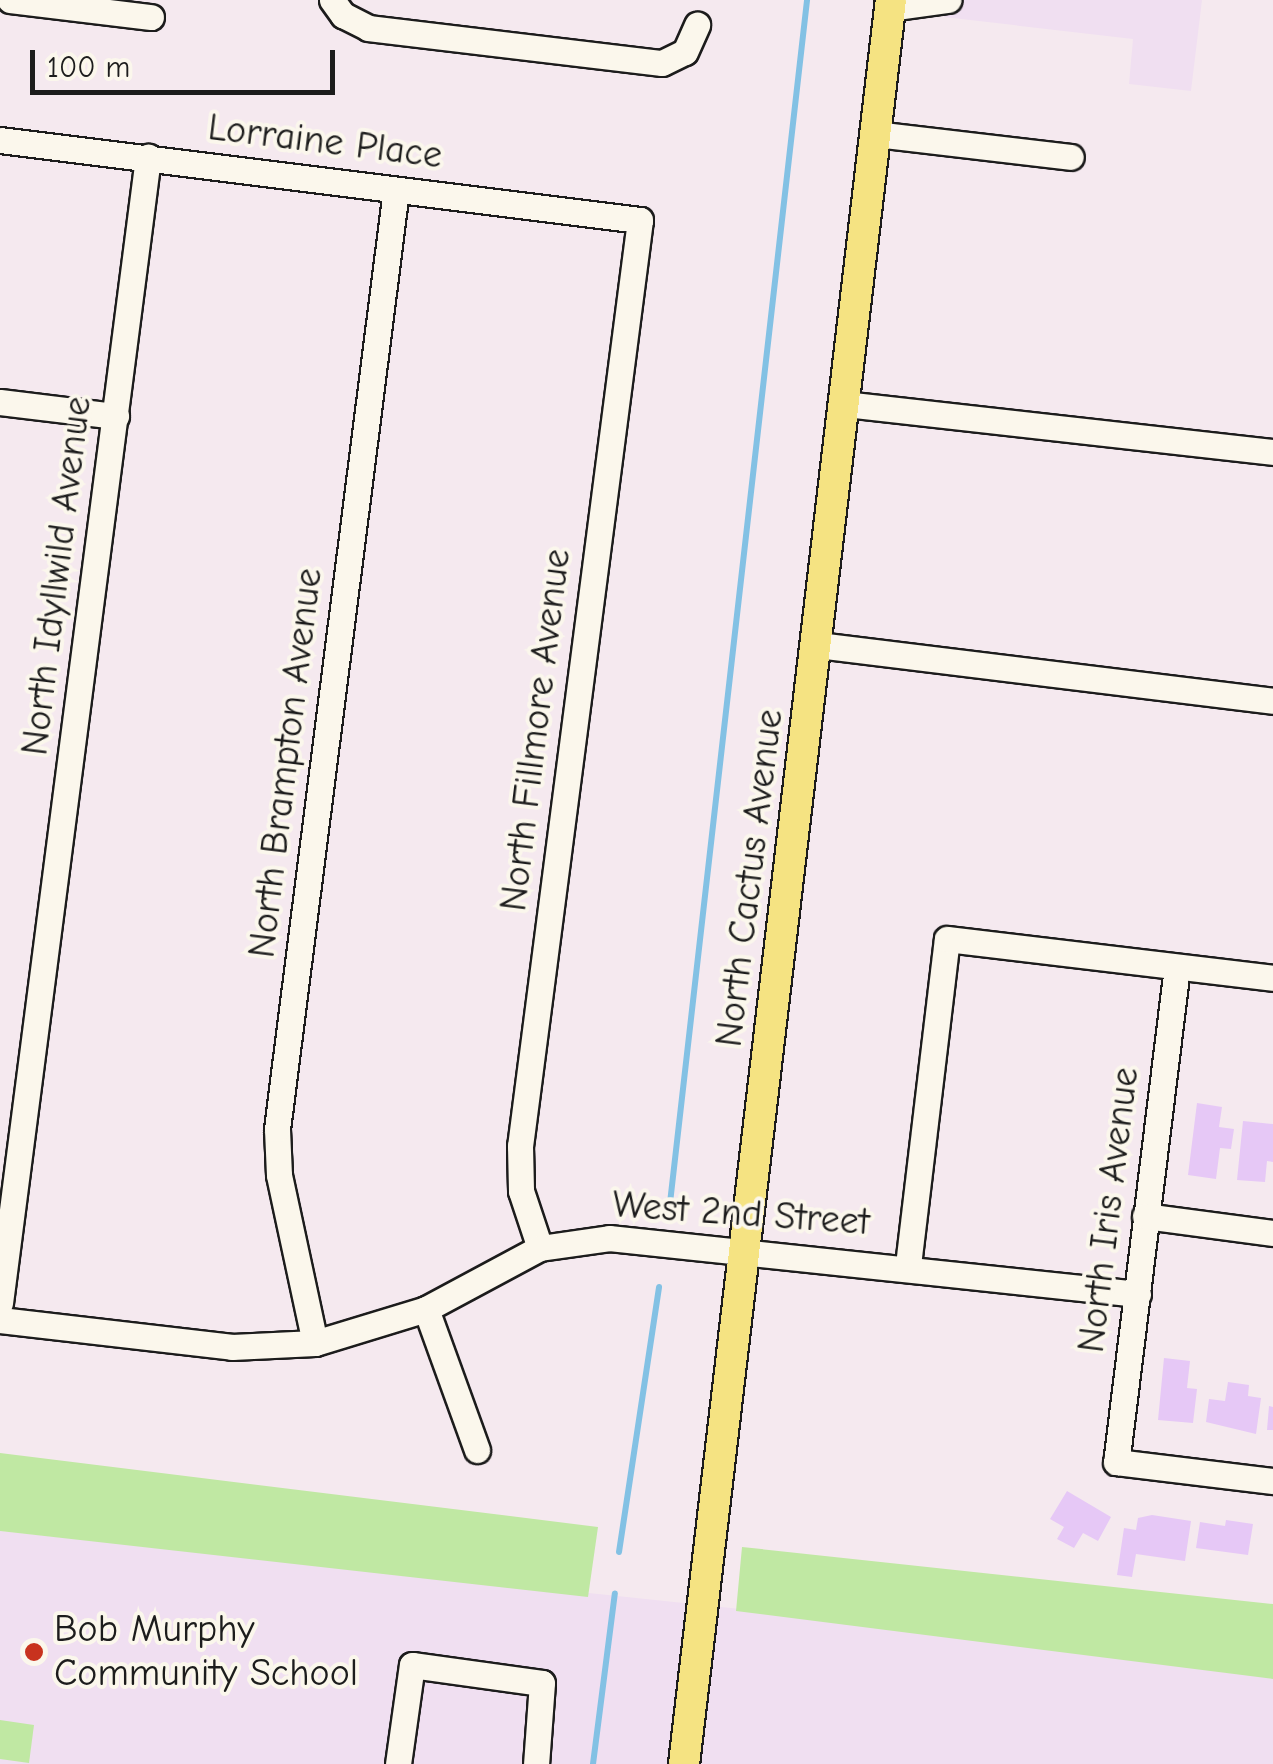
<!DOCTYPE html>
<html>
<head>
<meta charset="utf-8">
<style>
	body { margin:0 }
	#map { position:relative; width:1273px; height:1764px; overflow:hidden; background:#f5e9ef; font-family:"Comic Neue",sans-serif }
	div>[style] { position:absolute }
	.built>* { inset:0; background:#f0dff1 }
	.green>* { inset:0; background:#c0e8a3 }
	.stream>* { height:6px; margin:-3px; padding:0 3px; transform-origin:3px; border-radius:3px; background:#83c1e4 }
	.building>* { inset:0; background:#e6c8f6 }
	.roads { filter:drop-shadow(2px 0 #1c1c1c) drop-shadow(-2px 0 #1c1c1c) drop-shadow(0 2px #1c1c1c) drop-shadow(0 -2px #1c1c1c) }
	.minor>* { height:25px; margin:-12.5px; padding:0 12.5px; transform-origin:12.5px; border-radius:12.5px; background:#fbf7ec }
	.major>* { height:30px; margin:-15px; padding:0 15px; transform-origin:15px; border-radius:15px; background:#f5e382 }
	.dots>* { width:28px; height:28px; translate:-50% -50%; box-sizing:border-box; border:5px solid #fbf7ec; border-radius:50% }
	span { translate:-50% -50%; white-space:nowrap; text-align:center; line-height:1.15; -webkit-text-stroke:8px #fbf7ec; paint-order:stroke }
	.street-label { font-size:38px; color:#1c1c1c }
	.poi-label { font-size:38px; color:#1c1c1c }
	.left { translate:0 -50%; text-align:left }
	.scale { position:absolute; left:30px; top:50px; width:305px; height:45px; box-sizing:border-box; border:5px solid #1c1c1c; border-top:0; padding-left:12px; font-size:30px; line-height:35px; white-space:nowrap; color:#1c1c1c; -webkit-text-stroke:8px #fbf7ec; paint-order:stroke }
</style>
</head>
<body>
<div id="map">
	<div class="built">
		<i style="clip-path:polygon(946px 0,1202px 0,1191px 91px,1129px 84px,1133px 39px,944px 17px)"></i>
		<i style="clip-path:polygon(0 1531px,750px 1610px,1273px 1677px,1273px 1764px,0 1764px)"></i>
	</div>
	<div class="green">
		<i style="clip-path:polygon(0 1453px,598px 1527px,588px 1597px,0 1531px)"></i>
		<i style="clip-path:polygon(742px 1547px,1273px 1604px,1273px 1679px,736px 1611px)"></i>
		<i style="clip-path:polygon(0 1720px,34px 1725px,29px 1763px,0 1759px)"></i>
	</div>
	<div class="stream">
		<i style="left:670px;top:1203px;width:1211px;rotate:-83.5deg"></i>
		<i style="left:619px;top:1552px;width:268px;rotate:-81.4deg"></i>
		<i style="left:593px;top:1764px;width:172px;rotate:-82.7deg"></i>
	</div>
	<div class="building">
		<i style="clip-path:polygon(1197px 1103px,1222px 1107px,1219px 1127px,1234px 1129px,1231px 1149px,1220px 1148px,1216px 1179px,1188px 1175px)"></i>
		<i style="clip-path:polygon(1243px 1121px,1273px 1124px,1273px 1162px,1267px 1161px,1265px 1182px,1237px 1180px)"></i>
		<i style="clip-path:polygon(1164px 1358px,1190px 1361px,1187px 1388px,1197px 1389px,1193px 1423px,1158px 1420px)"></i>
		<i style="clip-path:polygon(1228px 1382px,1249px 1385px,1248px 1396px,1261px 1398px,1256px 1434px,1206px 1422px,1209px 1399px,1225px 1401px)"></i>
		<i style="clip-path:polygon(1269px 1406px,1273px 1407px,1273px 1430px,1267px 1430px)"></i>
		<i style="clip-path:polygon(1067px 1491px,1111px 1517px,1098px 1541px,1083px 1533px,1074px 1548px,1057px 1539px,1064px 1527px,1050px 1519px)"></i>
		<i style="clip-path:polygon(1152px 1515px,1191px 1521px,1185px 1561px,1136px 1554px,1132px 1577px,1117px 1575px,1124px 1528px,1136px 1530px,1138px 1518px)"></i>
		<i style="clip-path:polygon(1226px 1520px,1253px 1524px,1248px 1555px,1196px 1548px,1200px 1522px,1225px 1526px)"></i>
	</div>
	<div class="roads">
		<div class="minor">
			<i style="left:10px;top:0;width:142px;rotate:6.9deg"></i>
			<i style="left:332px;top:0;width:19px;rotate:54deg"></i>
			<i style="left:343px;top:15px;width:28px;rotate:27deg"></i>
			<i style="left:368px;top:28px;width:296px;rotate:6.8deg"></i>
			<i style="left:662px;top:63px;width:25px;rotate:-26deg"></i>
			<i style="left:685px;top:52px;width:30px;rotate:-66deg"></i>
			<i style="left:890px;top:8px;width:59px;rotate:-7.9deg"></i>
			<i style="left:876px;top:134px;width:196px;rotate:6.7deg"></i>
			<i style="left:0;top:140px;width:645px;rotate:7.13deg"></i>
			<i style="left:640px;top:220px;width:934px;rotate:97.38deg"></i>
			<i style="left:520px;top:1146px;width:45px;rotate:88.7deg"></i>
			<i style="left:521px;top:1191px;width:60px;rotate:71.6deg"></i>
			<i style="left:0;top:402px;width:117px;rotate:6.9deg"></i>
			<i style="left:845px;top:404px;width:431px;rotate:6.4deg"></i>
			<i style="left:818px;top:645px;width:458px;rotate:7deg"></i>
			<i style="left:1177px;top:967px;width:499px;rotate:97deg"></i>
			<i style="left:1116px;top:1462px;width:158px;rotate:6.9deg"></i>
			<i style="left:1145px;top:1216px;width:129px;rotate:7.6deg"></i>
			<i style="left:908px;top:1265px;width:328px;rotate:-83.2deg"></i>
			<i style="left:947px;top:939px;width:328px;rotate:6.8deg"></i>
			<i style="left:0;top:1303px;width:1156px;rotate:-82.64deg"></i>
			<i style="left:426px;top:1309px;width:150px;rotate:70.1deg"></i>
			<i style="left:0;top:1320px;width:234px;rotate:6.6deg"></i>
			<i style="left:232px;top:1347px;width:83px;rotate:-2.8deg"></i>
			<i style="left:315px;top:1343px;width:116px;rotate:-17deg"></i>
			<i style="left:426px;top:1309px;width:129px;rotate:-28.2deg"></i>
			<i style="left:540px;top:1248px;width:70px;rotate:-8.2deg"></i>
			<i style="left:609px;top:1238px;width:532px;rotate:6.04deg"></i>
			<i style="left:315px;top:1343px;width:172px;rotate:-102.1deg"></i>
			<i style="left:279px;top:1175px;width:46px;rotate:-92.5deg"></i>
			<i style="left:277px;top:1129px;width:947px;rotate:-82.78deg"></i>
			<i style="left:398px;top:1764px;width:100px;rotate:-82deg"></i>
			<i style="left:412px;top:1665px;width:131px;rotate:7.9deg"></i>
			<i style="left:542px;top:1683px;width:81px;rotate:94.2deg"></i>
		</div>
		<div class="major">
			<i style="left:684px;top:1764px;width:1776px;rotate:-83.31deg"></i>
		</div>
	</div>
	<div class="dots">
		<i style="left:34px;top:1652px;background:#c8321e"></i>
	</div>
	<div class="street-label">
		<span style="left:325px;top:142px;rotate:7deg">Lorraine Place</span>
		<span style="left:57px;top:576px;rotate:-83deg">North Idyllwild Avenue</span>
		<span style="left:536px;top:730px;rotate:-83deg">North Fillmore Avenue</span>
		<span style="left:286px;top:763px;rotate:-83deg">North Brampton Avenue</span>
		<span style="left:750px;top:878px;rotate:-83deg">North Cactus Avenue</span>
		<span style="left:1109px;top:1210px;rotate:-83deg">North Iris Avenue</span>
		<span style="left:741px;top:1214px;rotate:4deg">West 2nd Street</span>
	</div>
	<div class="poi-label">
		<span class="left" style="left:54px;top:1652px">Bob Murphy<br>Community School</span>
	</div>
	<div class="scale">100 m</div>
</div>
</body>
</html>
